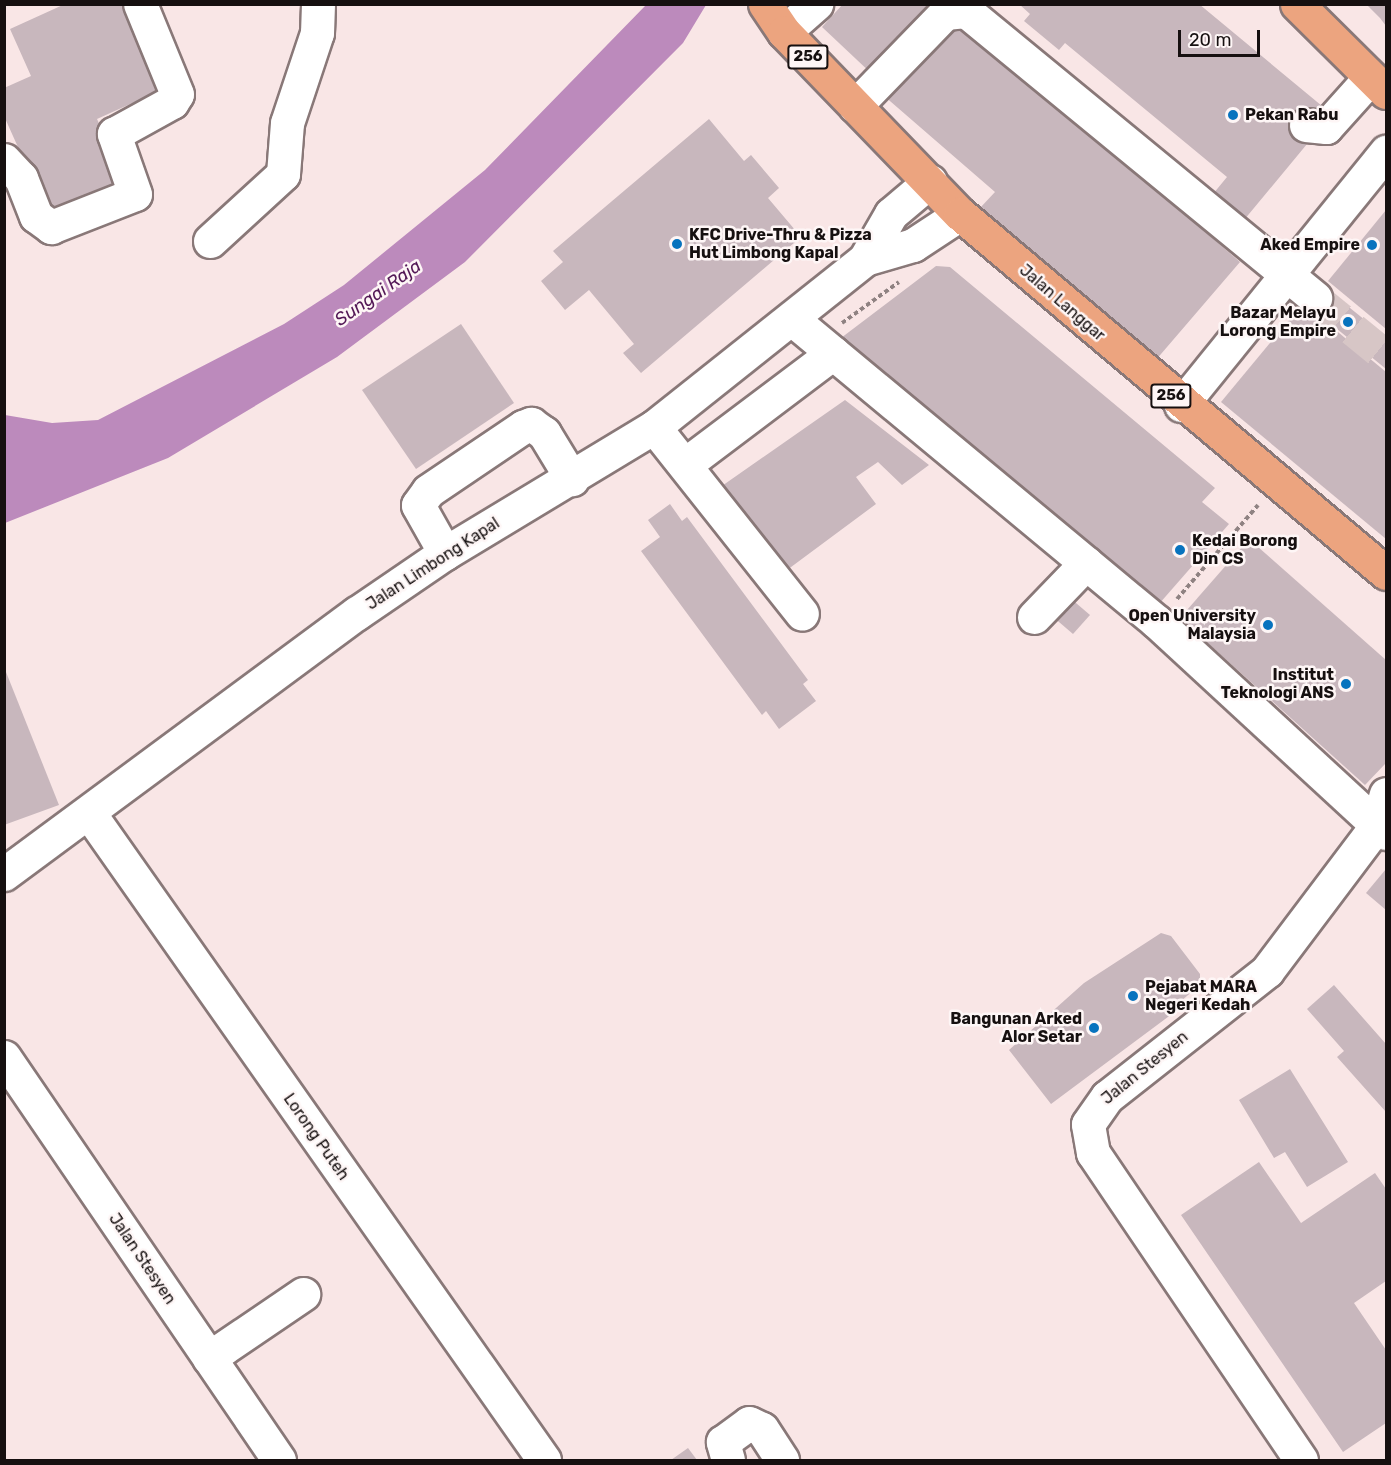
<!DOCTYPE html>
<html>
<head>
<meta charset="utf-8">
<style>
	body { margin:0 }
	#map { position:relative; width:1391px; height:1465px; overflow:hidden; background:#f9e6e6; font-family:Rubik,sans-serif }
	div>[style] { position:absolute }
	.water>* { inset:0; background:#bc8abc }
	.building>* { inset:0; background:#c8b7bd }
	.minor-tunnel>* { height:33px; margin-top:-16.5px; transform-origin:0; background:repeating-linear-gradient(90deg,#d7c6c6 0 33px,transparent 0 49px) }
	.path>* { height:4px; margin-top:-2px; transform-origin:0; background:repeating-linear-gradient(90deg,#8f8282 0 4.5px,transparent 0 7.5px) }
	.roads { filter:drop-shadow(2px 0 #897878) drop-shadow(-2px 0 #897878) drop-shadow(0 2px #897878) drop-shadow(0 -2px #897878) }
	.minor>* { height:33px; margin:-16.5px; padding:0 16.5px; transform-origin:16.5px; border-radius:16.5px; background:#fff }
	.major>* { height:33px; margin:-16.5px; padding:0 16.5px; transform-origin:16.5px; border-radius:16.5px; background:#eca47f }
	.dots>* { width:16px; height:16px; translate:-50% -50%; box-sizing:border-box; border:3px solid #fef6f6; border-radius:50% }
	span { translate:-50% -50%; white-space:nowrap; text-align:center; line-height:1.15; -webkit-text-stroke:5px #fef6f6; paint-order:stroke }
	.shield-label span { padding:2px 4px; background:#fef6f6; border:2px solid; border-radius:4px; -webkit-text-stroke-width:0 }
	.shield-label { font-size:15px; color:#161010; font-weight:700 }
	.poi-label { font-size:16px; color:#161010; font-weight:700 }
	.left { translate:0 -50%; text-align:left }
	.right { translate:-100% -50%; text-align:right }
	.street-label { font-size:16px; color:#161010 }
	.water-label { font-size:18px; color:#531856; font-style:italic }
	.frame { position:absolute; inset:0; border:6px solid #161010; pointer-events:none }
	.scale { position:absolute; left:1178px; top:30px; width:82px; height:27px; box-sizing:border-box; border:3px solid #161010; border-top:0; padding-left:8px; font-size:18px; line-height:21px; white-space:nowrap; color:#161010; -webkit-text-stroke:4px #fef6f6; paint-order:stroke }
</style>
</head>
<body>
<div id="map">
	<div class="water">
		<i style="clip-path:polygon(646px 5px,706px 5px,683px 43px,465px 262px,337px 357px,168px 458px,5px 523px,5px 415px,52px 423px,98px 420px,284px 324px,344px 285px,485px 170px)"></i>
	</div>
	<div class="building">
		<i style="clip-path:polygon(65px 4px,133px 4px,170px 86px,97px 119px,125px 180px,48px 214px,4px 116px,4px 88px,31px 76px,10px 29px)"></i>
		<i style="clip-path:polygon(843px 4px,938px 4px,873px 75px,822px 27px)"></i>
		<i style="clip-path:polygon(1019px 4px,1199px 4px,1322px 106px,1302px 129px,1312px 138px,1244px 220px,1213px 194px,1227px 177px,1065px 43px,1059px 50px,1024px 21px,1030px 14px)"></i>
		<i style="clip-path:polygon(1366px 4px,1386px 4px,1386px 26px,1380px 18px)"></i>
		<i style="clip-path:polygon(953px 13px,1240px 262px,1155px 361px,980px 208px,995px 192px,883px 95px)"></i>
		<i style="clip-path:polygon(709px 119px,744px 161px,751px 155px,779px 188px,768px 198px,801px 237px,641px 373px,623px 353px,634px 344px,589px 290px,565px 310px,541px 281px,563px 262px,553px 251px)"></i>
		<i style="clip-path:polygon(1386px 210px,1386px 329px,1328px 281px)"></i>
		<i style="clip-path:polygon(936px 266px,950px 267px,1215px 488px,1202px 502px,1229px 524px,1159px 604px,841px 338px)"></i>
		<i style="clip-path:polygon(1324px 287px,1386px 337px,1386px 369px,1309px 306px)"></i>
		<i style="clip-path:polygon(1303px 303px,1386px 372px,1386px 539px,1221px 402px)"></i>
		<i style="clip-path:polygon(461px 324px,514px 403px,416px 469px,362px 390px)"></i>
		<i style="clip-path:polygon(845px 400px,929px 465px,902px 485px,878px 462px,856px 477px,876px 504px,783px 573px,719px 488px)"></i>
		<i style="clip-path:polygon(670px 504px,682px 521px,687px 517px,808px 680px,803px 684px,816px 701px,779px 729px,766px 711px,762px 715px,641px 551px,660px 537px,648px 520px)"></i>
		<i style="clip-path:polygon(1249px 539px,1386px 660px,1386px 763px,1365px 785px,1180px 618px)"></i>
		<i style="clip-path:polygon(1069px 597px,1090px 615px,1073px 634px,1052px 616px)"></i>
		<i style="clip-path:polygon(4px 667px,59px 805px,4px 825px)"></i>
		<i style="clip-path:polygon(1386px 869px,1386px 910px,1366px 893px)"></i>
		<i style="clip-path:polygon(1161px 933px,1171px 936px,1200px 974px,1200px 985px,1181px 1001px,1184px 1005px,1051px 1104px,1009px 1050px,1084px 983px)"></i>
		<i style="clip-path:polygon(1334px 985px,1386px 1044px,1386px 1112px,1337px 1057px,1344px 1051px,1307px 1009px)"></i>
		<i style="clip-path:polygon(1290px 1069px,1348px 1162px,1307px 1187px,1285px 1152px,1274px 1158px,1239px 1100px)"></i>
		<i style="clip-path:polygon(1259px 1162px,1301px 1223px,1375px 1173px,1386px 1189px,1386px 1281px,1354px 1303px,1386px 1350px,1386px 1423px,1343px 1452px,1181px 1215px)"></i>
		<i style="clip-path:polygon(688px 1448px,697px 1460px,671px 1460px)"></i>
	</div>
	<div class="minor-tunnel">
		<i style="left:1315px;top:298px;width:92px;rotate:39.2deg"></i>
	</div>
	<div class="path">
		<i style="left:842px;top:323px;width:70px;rotate:-35.7deg"></i>
		<i style="left:1177px;top:599px;width:124px;rotate:-49.2deg"></i>
	</div>
	<div class="roads">
		<div class="minor">
			<i style="left:784px;top:32px;width:43px;rotate:-41.2deg"></i>
			<i style="left:855px;top:106px;width:129px;rotate:-45.9deg"></i>
			<i style="left:945px;top:13px;width:21px;rotate:-5deg"></i>
			<i style="left:966px;top:11px;width:452px;rotate:39.4deg"></i>
			<i style="left:1306px;top:125px;width:20px;rotate:6deg"></i>
			<i style="left:1326px;top:127px;width:66px;rotate:-48.1deg"></i>
			<i style="left:4px;top:160px;width:25px;rotate:47deg"></i>
			<i style="left:21px;top:178px;width:41px;rotate:68.5deg"></i>
			<i style="left:36px;top:216px;width:19px;rotate:36deg"></i>
			<i style="left:51px;top:227px;width:90px;rotate:-21.4deg"></i>
			<i style="left:135px;top:194px;width:64px;rotate:-109.3deg"></i>
			<i style="left:114px;top:134px;width:66px;rotate:-28.9deg"></i>
			<i style="left:172px;top:102px;width:9px;rotate:-58deg"></i>
			<i style="left:177px;top:94px;width:97px;rotate:-112.3deg"></i>
			<i style="left:210px;top:241px;width:99px;rotate:-42.5deg"></i>
			<i style="left:283px;top:174px;width:51px;rotate:-85.5deg"></i>
			<i style="left:287px;top:123px;width:95px;rotate:-71.6deg"></i>
			<i style="left:317px;top:33px;width:29px;rotate:-88deg"></i>
			<i style="left:865px;top:259px;width:50px;rotate:-16.3deg"></i>
			<i style="left:913px;top:245px;width:56px;rotate:-33.4deg"></i>
			<i style="left:792px;top:319px;width:474px;rotate:39.7deg"></i>
			<i style="left:1157px;top:622px;width:311px;rotate:42.7deg"></i>
			<i style="left:1181px;top:405px;width:326px;rotate:-51deg"></i>
			<i style="left:654px;top:427px;width:238px;rotate:51.6deg"></i>
			<i style="left:687px;top:463px;width:183px;rotate:-37deg"></i>
			<i style="left:445px;top:553px;width:55px;rotate:-119.4deg"></i>
			<i style="left:418px;top:505px;width:17px;rotate:-54deg"></i>
			<i style="left:428px;top:491px;width:115px;rotate:-34deg"></i>
			<i style="left:523px;top:427px;width:9px;rotate:-21deg"></i>
			<i style="left:531px;top:424px;width:16px;rotate:35deg"></i>
			<i style="left:544px;top:433px;width:54px;rotate:58.7deg"></i>
			<i style="left:1034px;top:617px;width:75px;rotate:-46.1deg"></i>
			<i style="left:89px;top:813px;width:791px;rotate:54.88deg"></i>
			<i style="left:4px;top:874px;width:439px;rotate:-36.5deg"></i>
			<i style="left:357px;top:613px;width:107px;rotate:-34.3deg"></i>
			<i style="left:445px;top:553px;width:244px;rotate:-31.1deg"></i>
			<i style="left:654px;top:427px;width:270px;rotate:-38.5deg"></i>
			<i style="left:865px;top:259px;width:52px;rotate:-60deg"></i>
			<i style="left:891px;top:214px;width:51px;rotate:-40.2deg"></i>
			<i style="left:4px;top:1057px;width:488px;rotate:55.7deg"></i>
			<i style="left:209px;top:1358px;width:114px;rotate:-34.2deg"></i>
			<i style="left:728px;top:1460px;width:19px;rotate:-106deg"></i>
			<i style="left:723px;top:1442px;width:32px;rotate:-36deg"></i>
			<i style="left:749px;top:1423px;width:14px;rotate:25deg"></i>
			<i style="left:762px;top:1429px;width:37px;rotate:57deg"></i>
			<i style="left:1301px;top:1460px;width:371px;rotate:-124.1deg"></i>
			<i style="left:1093px;top:1153px;width:29px;rotate:-100deg"></i>
			<i style="left:1088px;top:1124px;width:33px;rotate:-55deg"></i>
			<i style="left:1107px;top:1097px;width:204px;rotate:-38.2deg"></i>
			<i style="left:1267px;top:971px;width:183px;rotate:-53deg"></i>
			<i style="left:1377px;top:825px;width:32px;rotate:-74deg"></i>
		</div>
		<div class="major">
			<i style="left:765px;top:4px;width:34px;rotate:56deg"></i>
			<i style="left:784px;top:32px;width:253px;rotate:46deg"></i>
			<i style="left:960px;top:214px;width:557px;rotate:40.12deg"></i>
			<i style="left:1297px;top:4px;width:125px;rotate:44.7deg"></i>
		</div>
	</div>
	<div class="dots">
		<i style="left:1233px;top:115px;background:#0873be"></i>
		<i style="left:677px;top:244px;background:#0873be"></i>
		<i style="left:1372px;top:245px;background:#0873be"></i>
		<i style="left:1348px;top:322px;background:#0873be"></i>
		<i style="left:1180px;top:550px;background:#0873be"></i>
		<i style="left:1268px;top:625px;background:#0873be"></i>
		<i style="left:1346px;top:684px;background:#0873be"></i>
		<i style="left:1133px;top:996px;background:#0873be"></i>
		<i style="left:1094px;top:1028px;background:#0873be"></i>
	</div>
	<div class="shield-label">
		<span style="left:808px;top:57px">256</span>
		<span style="left:1171px;top:396px">256</span>
	</div>
	<div class="poi-label">
		<span class="left" style="left:1245px;top:115px">Pekan Rabu</span>
		<span class="left" style="left:689px;top:244px">KFC Drive-Thru &amp; Pizza<br>Hut Limbong Kapal</span>
		<span class="right" style="left:1360px;top:245px">Aked Empire</span>
		<span class="right" style="left:1336px;top:322px">Bazar Melayu<br>Lorong Empire</span>
		<span class="left" style="left:1192px;top:550px">Kedai Borong<br>Din CS</span>
		<span class="right" style="left:1256px;top:625px">Open University<br>Malaysia</span>
		<span class="right" style="left:1334px;top:684px">Institut<br>Teknologi ANS</span>
		<span class="left" style="left:1145px;top:996px">Pejabat MARA<br>Negeri Kedah</span>
		<span class="right" style="left:1082px;top:1028px">Bangunan Arked<br>Alor Setar</span>
	</div>
	<div class="street-label">
		<span style="left:1062px;top:303px;rotate:41deg">Jalan Langgar</span>
		<span style="left:433px;top:564px;rotate:-33deg">Jalan Limbong Kapal</span>
		<span style="left:1145px;top:1068px;rotate:-39deg">Jalan Stesyen</span>
		<span style="left:316px;top:1137px;rotate:55deg">Lorong Puteh</span>
		<span style="left:142px;top:1259px;rotate:56deg">Jalan Stesyen</span>
	</div>
	<div class="water-label">
		<span style="left:378px;top:293px;rotate:-35deg">Sungai Raja</span>
	</div>
	<div class="frame"></div>
	<div class="scale">20 m</div>
</div>
</body>
</html>
